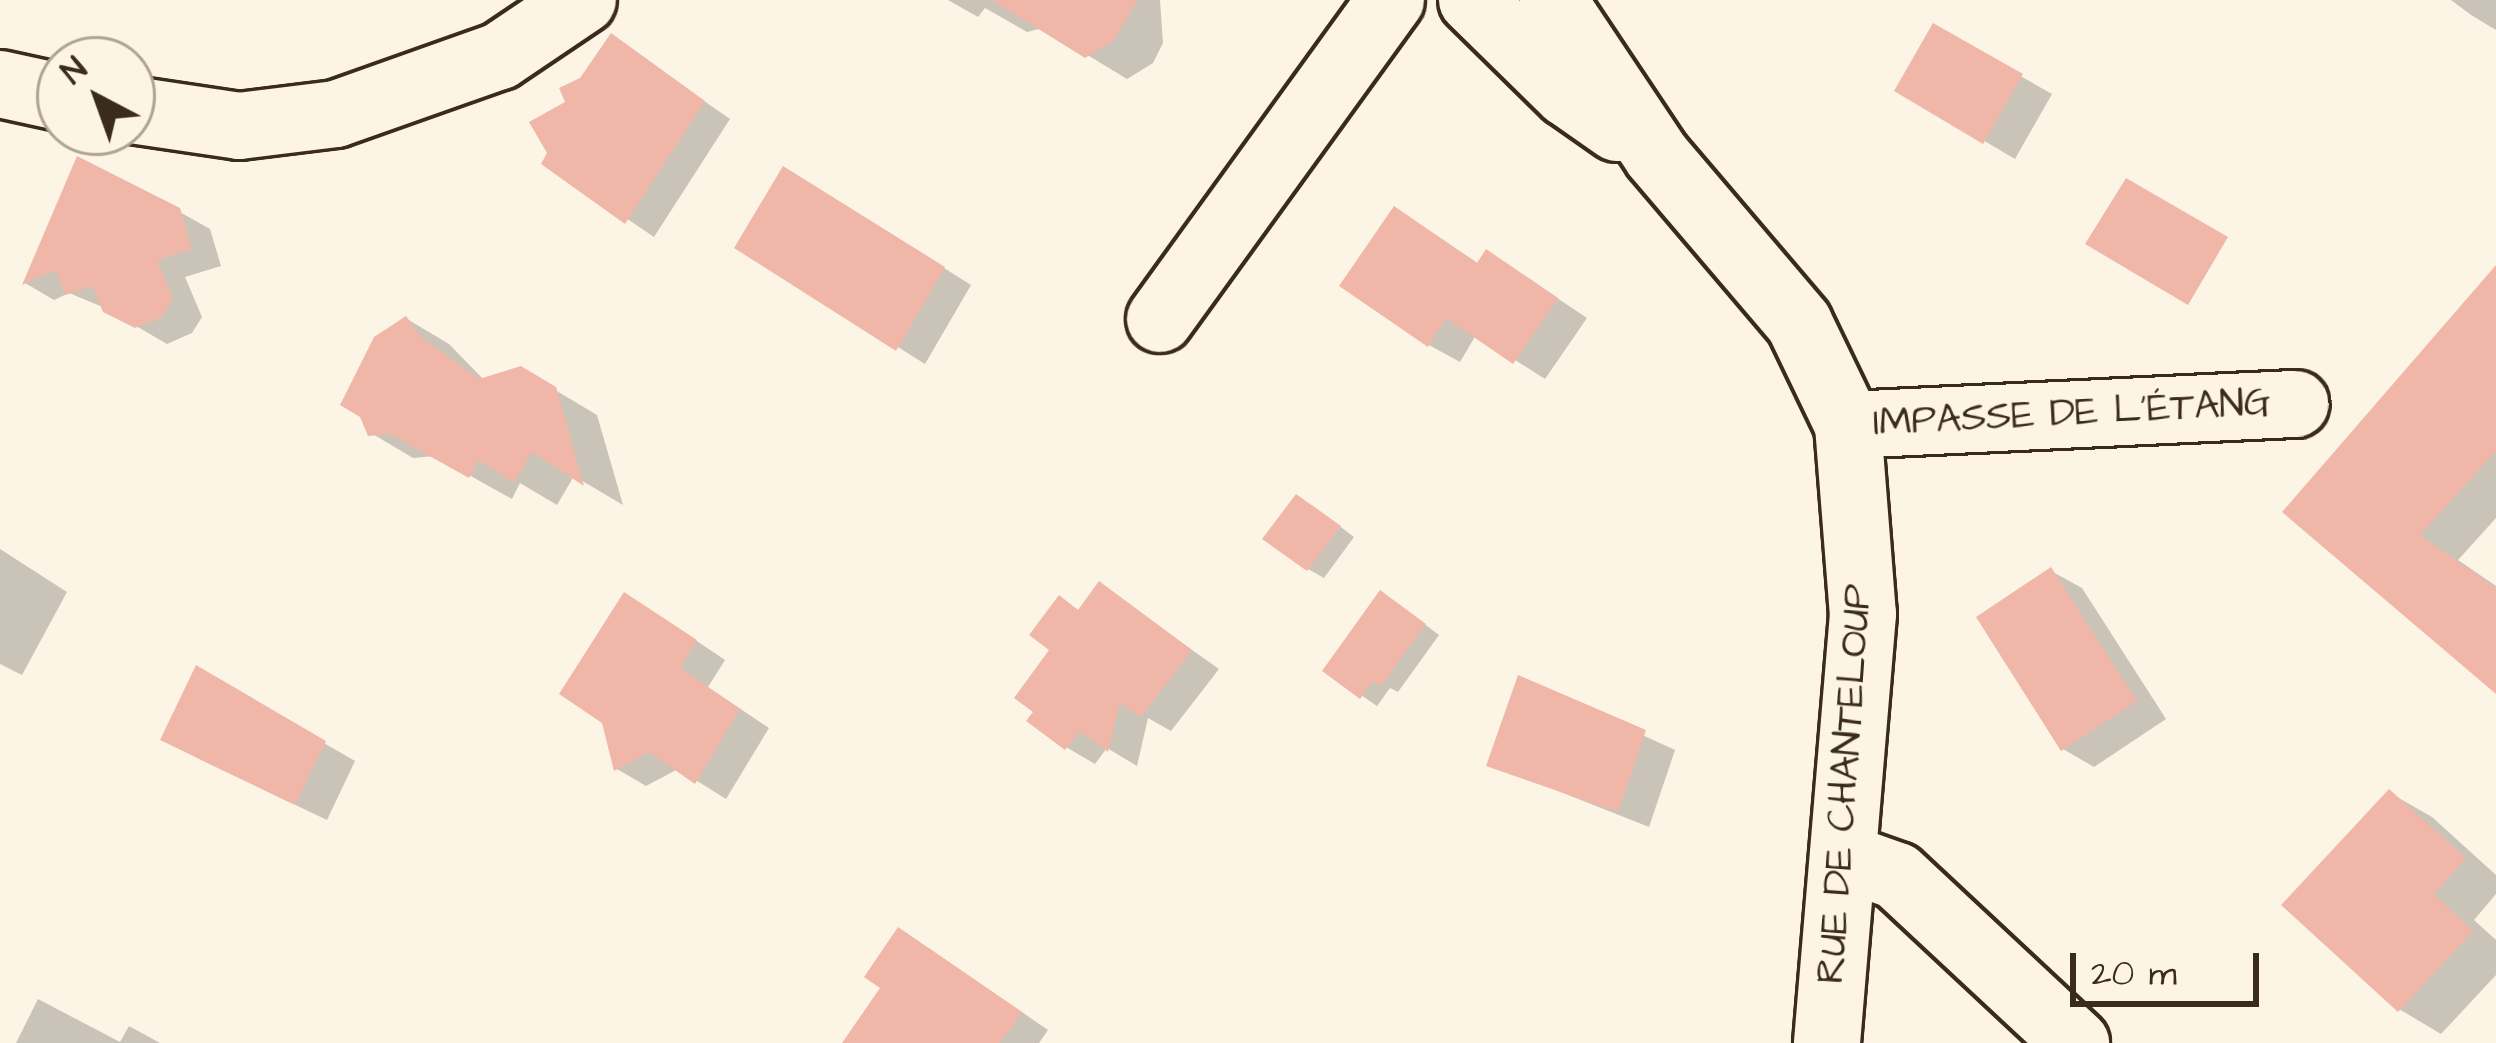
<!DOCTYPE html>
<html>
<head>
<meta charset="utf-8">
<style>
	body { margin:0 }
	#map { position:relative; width:2496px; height:1043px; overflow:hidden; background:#fcf5e5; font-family:"Architects Daughter",sans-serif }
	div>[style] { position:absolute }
	.shadow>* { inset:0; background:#0003 }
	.building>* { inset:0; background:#f0b7a8 }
	.roads { filter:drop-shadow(3px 0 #3b2a1e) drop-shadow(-3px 0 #3b2a1e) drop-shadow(0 3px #3b2a1e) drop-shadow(0 -3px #3b2a1e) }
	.street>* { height:66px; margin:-33px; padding:0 33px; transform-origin:33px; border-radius:33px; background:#fcf5e5 }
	span { translate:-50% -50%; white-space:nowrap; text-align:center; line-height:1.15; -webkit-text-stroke:9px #fcf5e5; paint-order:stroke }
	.street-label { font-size:39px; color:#3b2a1e }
	.north { position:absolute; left:36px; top:36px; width:120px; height:120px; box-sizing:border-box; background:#fcf5e5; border:3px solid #afa495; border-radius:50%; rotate:319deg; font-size:33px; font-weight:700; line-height:48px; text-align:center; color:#3b2a1e }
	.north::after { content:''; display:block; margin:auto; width:42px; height:54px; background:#3b2a1e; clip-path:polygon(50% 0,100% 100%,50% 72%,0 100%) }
	.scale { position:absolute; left:2070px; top:953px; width:189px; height:54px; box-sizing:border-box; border:6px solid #3b2a1e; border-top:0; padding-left:15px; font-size:36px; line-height:42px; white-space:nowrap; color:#3b2a1e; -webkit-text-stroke:9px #fcf5e5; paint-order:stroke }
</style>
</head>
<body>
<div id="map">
	<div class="shadow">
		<i style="clip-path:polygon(948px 0,1160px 0,1163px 43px,1153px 63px,1127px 79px,1043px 28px,1027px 32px,985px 8px,978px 17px)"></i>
		<i style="clip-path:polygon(2451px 0,2496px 0,2496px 30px,2471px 15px)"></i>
		<i style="clip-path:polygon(1934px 27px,2052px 94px,2015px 159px,1898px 90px)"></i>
		<i style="clip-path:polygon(612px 37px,730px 119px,654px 237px,545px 163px,569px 104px)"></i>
		<i style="clip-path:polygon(812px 185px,971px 285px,925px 364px,738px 247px)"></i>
		<i style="clip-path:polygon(178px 211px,210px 229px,221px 266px,185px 277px,202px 317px,192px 333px,167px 344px,105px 308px,69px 293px,54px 300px,25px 283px)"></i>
		<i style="clip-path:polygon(1425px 228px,1479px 264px,1517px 271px,1587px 318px,1545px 379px,1476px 335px,1460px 362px,1429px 345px)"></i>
		<i style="clip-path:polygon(2496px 271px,2496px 518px,2458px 560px,2496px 586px,2496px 685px,2286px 511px)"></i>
		<i style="clip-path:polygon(407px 319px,449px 344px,485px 381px,520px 369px,597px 415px,623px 505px,574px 476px,557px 505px,520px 483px,512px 499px,435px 456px,413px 458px,371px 433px)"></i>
		<i style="clip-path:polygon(1313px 506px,1354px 537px,1324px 578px,1308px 569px)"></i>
		<i style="clip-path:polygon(0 549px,67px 592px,22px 675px,0 664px)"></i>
		<i style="clip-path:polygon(2051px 571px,2082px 588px,2166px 719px,2094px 767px,2063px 749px)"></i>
		<i style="clip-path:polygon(1100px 585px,1219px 669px,1171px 731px,1148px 718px,1137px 766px,1107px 748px,1095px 764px,1066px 747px,1037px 711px,1060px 599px,1080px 611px)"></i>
		<i style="clip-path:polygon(1396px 603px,1439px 635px,1398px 692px,1390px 688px,1377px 706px,1326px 671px)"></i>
		<i style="clip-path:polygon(655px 613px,725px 660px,708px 687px,769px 728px,726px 799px,678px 769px,646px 786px,617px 769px)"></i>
		<i style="clip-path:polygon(197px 670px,355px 761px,327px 820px,195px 757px)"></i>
		<i style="clip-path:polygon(1520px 679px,1675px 750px,1649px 827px,1490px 764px)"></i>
		<i style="clip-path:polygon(2390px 793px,2432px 817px,2496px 875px,2496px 894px,2474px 920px,2496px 940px,2496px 975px,2441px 1034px,2399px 1009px)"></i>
		<i style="clip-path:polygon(927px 947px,1048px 1030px,1039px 1043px,852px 1043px)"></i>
		<i style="clip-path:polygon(38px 999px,120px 1042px,129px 1026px,160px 1043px,16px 1043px)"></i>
	</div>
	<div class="building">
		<i style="clip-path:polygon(992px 0,1138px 0,1113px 41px,1085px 58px)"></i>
		<i style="clip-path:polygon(1933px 23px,2023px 74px,1983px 144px,1894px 91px)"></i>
		<i style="clip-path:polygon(611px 33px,705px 101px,625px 224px,541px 164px,547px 153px,529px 122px,565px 102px,559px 88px,580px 78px)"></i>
		<i style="clip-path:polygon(77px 156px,180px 208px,192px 249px,157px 260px,173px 299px,162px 317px,135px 328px,103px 312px,92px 286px,66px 295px,55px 270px,22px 285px)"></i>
		<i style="clip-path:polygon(783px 166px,945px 267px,896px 351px,734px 248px)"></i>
		<i style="clip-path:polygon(2126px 178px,2228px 237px,2188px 305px,2085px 244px)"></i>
		<i style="clip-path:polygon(1394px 206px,1477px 263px,1486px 249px,1558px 298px,1513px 364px,1446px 318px,1428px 347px,1339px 286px)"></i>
		<i style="clip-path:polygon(2496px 265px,2496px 451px,2420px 535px,2496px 588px,2496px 694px,2282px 512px)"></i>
		<i style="clip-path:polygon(406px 316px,422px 338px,479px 379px,521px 366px,556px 387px,584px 486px,532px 452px,514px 483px,478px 460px,469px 478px,390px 434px,368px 436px,360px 417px,340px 405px,374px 337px)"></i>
		<i style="clip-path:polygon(1296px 494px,1341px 526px,1307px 571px,1262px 539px)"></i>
		<i style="clip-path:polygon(2051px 567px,2137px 701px,2061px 751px,1976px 617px)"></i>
		<i style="clip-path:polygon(1099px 581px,1192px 650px,1141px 717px,1120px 703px,1108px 752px,1080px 731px,1065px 750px,1026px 721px,1033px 712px,1014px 698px,1049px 650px,1029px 635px,1059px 595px,1078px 610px)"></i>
		<i style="clip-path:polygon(1380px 590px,1426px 624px,1381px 686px,1373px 681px,1360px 699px,1322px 671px)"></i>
		<i style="clip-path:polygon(624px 592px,697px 640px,680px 668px,740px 709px,695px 784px,649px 752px,614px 771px,602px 723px,559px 694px)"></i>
		<i style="clip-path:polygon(196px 665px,326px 741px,295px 805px,160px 740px)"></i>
		<i style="clip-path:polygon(1518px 675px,1646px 730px,1618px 812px,1486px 766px)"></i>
		<i style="clip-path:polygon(2389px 789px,2466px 858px,2434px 894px,2473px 931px,2398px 1012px,2281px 905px)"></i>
		<i style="clip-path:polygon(898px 927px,1022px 1012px,1000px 1043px,842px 1043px,880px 988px,864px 977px)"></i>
	</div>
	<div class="roads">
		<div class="street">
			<i style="left:1472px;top:0;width:133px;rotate:44.4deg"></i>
			<i style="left:1567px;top:93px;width:61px;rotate:35deg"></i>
			<i style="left:1553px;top:0;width:187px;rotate:56.3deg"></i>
			<i style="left:1657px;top:156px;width:219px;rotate:49.6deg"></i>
			<i style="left:1799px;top:323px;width:113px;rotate:64.3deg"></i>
			<i style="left:1848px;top:425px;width:190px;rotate:85.5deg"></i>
			<i style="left:1863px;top:614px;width:431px;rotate:94.8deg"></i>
			<i style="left:0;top:84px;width:61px;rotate:12.2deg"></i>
			<i style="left:132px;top:110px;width:108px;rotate:8.5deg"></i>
			<i style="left:239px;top:126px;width:98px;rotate:-7.1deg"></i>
			<i style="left:336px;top:114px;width:174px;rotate:-19.5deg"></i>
			<i style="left:500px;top:56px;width:100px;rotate:-34deg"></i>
			<i style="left:1160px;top:319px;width:394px;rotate:-54.1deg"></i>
			<i style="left:1848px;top:425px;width:448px;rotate:-2.7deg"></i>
			<i style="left:1843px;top:857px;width:57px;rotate:19.4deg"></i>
			<i style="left:1897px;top:876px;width:245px;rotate:43deg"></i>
		</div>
	</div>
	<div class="street-label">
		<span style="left:2072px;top:414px;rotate:-3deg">IMPASSE DE L'ÉTANG</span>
		<span style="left:1846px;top:784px;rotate:-86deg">RUE DE CHANTELOUP</span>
	</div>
	<div class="north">N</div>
	<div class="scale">20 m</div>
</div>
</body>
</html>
